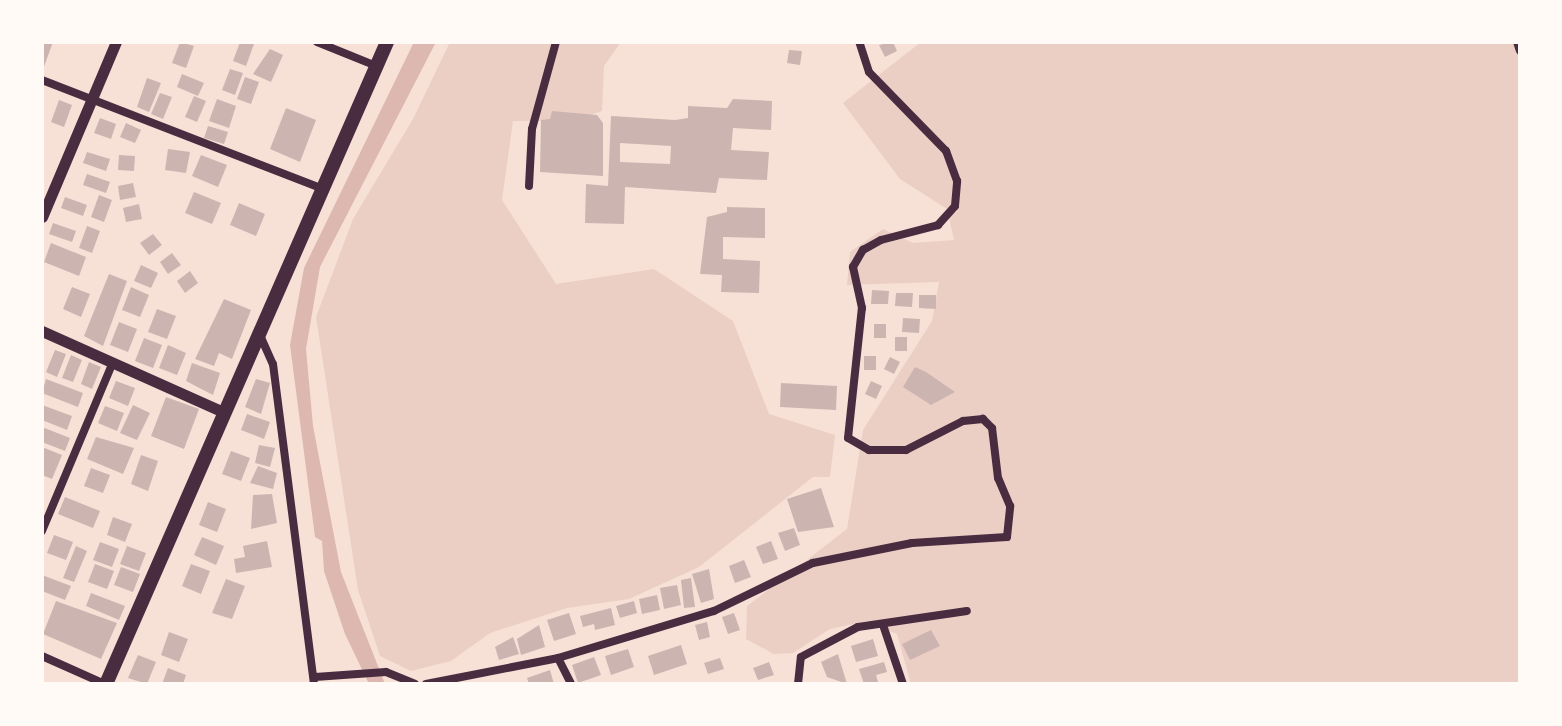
<!DOCTYPE html>
<html>
<head>
<meta charset="utf-8">
<style>
	body { margin:0 }
	#map { position:relative; width:1562px; height:726px; overflow:hidden; background:#f7e1d7; font-family:Inter,sans-serif }
	div>[style] { position:absolute }
	.green>* { inset:0; background:#ebcfc5 }
	.water>* { inset:0; background:#dcb8b0 }
	.building>* { inset:0; background:#ccb4b1 }
	.minor>* { height:8px; margin:-4px; padding:0 4px; transform-origin:4px; border-radius:4px; background:#4a2c40 }
	.tertiary>* { height:11px; margin:-5.5px; padding:0 5.5px; transform-origin:5.5px; border-radius:5.5px; background:#4a2c40 }
	.primary>* { height:14px; margin:-7px; padding:0 7px; transform-origin:7px; border-radius:7px; background:#4a2c40 }
	span { translate:-50% -50%; white-space:nowrap; text-align:center; line-height:1.15; -webkit-text-stroke:6px #fffaf5; paint-order:stroke }
	.frame { position:absolute; inset:0; border:44px solid #fffaf5; pointer-events:none }
</style>
</head>
<body>
<div id="map">
	<div class="green">
		<i style="clip-path:polygon(450px 42px,621px 42px,604px 66px,602px 111px,573px 121px,513px 121px,502px 200px,556px 284px,654px 269px,733px 321px,769px 414px,835px 435px,830px 477px,813px 477px,699px 567px,629px 599px,567px 608px,490px 633px,451px 661px,411px 671px,380px 656px,358px 590px,316px 317px,353px 219px,413px 119px)"></i>
		<i style="clip-path:polygon(921px 42px,1520px 42px,1520px 684px,911px 684px,897px 634px,867px 621px,830px 629px,793px 653px,774px 654px,746px 639px,747px 606px,847px 529px,863px 430px,932px 321px,939px 282px,847px 285px,850px 252px,883px 229px,913px 243px,954px 240px,947px 209px,900px 179px,843px 103px)"></i>
	</div>
	<div class="water">
		<i style="clip-path:polygon(414px 42px,436px 42px,320px 267px,306px 349px,313px 426px,341px 572px,385px 684px,369px 684px,345px 634px,324px 571px,322px 541px,315px 537px,290px 345px,304px 268px)"></i>
	</div>
	<div class="building">
		<i style="clip-path:polygon(42px 42px,53px 42px,42px 72px)"></i>
		<i style="clip-path:polygon(180px 42px,194px 46px,186px 68px,172px 63px)"></i>
		<i style="clip-path:polygon(240px 42px,254px 44px,246px 66px,233px 61px)"></i>
		<i style="clip-path:polygon(893px 42px,897px 51px,885px 57px,879px 45px)"></i>
		<i style="clip-path:polygon(270px 49px,283px 55px,271px 82px,253px 74px)"></i>
		<i style="clip-path:polygon(789px 50px,802px 51px,800px 65px,787px 63px)"></i>
		<i style="clip-path:polygon(230px 69px,243px 73px,235px 95px,222px 90px)"></i>
		<i style="clip-path:polygon(182px 74px,204px 83px,198px 96px,177px 87px)"></i>
		<i style="clip-path:polygon(245px 77px,259px 82px,251px 104px,237px 99px)"></i>
		<i style="clip-path:polygon(147px 78px,161px 83px,149px 112px,137px 107px)"></i>
		<i style="clip-path:polygon(160px 93px,172px 97px,163px 119px,151px 114px)"></i>
		<i style="clip-path:polygon(194px 96px,206px 101px,197px 122px,185px 117px)"></i>
		<i style="clip-path:polygon(217px 99px,236px 106px,229px 128px,209px 121px)"></i>
		<i style="clip-path:polygon(evenodd,733px 99px,772px 101px,771px 130px,733px 128px,731px 150px,769px 152px,767px 180px,719px 178px,716px 193px,625px 187px,624px 224px,585px 223px,586px 184px,608px 186px,611px 116px,675px 120px,688px 118px,688px 106px,727px 108px,733px 99px,620px 143px,671px 146px,670px 164px,620px 162px,620px 143px)"></i>
		<i style="clip-path:polygon(59px 100px,72px 105px,64px 127px,51px 122px)"></i>
		<i style="clip-path:polygon(286px 108px,316px 120px,300px 162px,270px 149px)"></i>
		<i style="clip-path:polygon(552px 111px,597px 115px,603px 123px,603px 176px,540px 172px,541px 120px,550px 119px)"></i>
		<i style="clip-path:polygon(100px 118px,116px 124px,111px 139px,94px 133px)"></i>
		<i style="clip-path:polygon(126px 123px,141px 130px,135px 143px,120px 137px)"></i>
		<i style="clip-path:polygon(208px 126px,228px 132px,224px 144px,204px 138px)"></i>
		<i style="clip-path:polygon(168px 149px,190px 152px,186px 173px,165px 170px)"></i>
		<i style="clip-path:polygon(87px 152px,110px 159px,106px 171px,83px 163px)"></i>
		<i style="clip-path:polygon(119px 155px,135px 156px,134px 171px,118px 170px)"></i>
		<i style="clip-path:polygon(201px 155px,227px 165px,218px 187px,192px 176px)"></i>
		<i style="clip-path:polygon(87px 174px,110px 182px,106px 193px,83px 185px)"></i>
		<i style="clip-path:polygon(133px 183px,136px 197px,120px 200px,118px 186px)"></i>
		<i style="clip-path:polygon(194px 192px,221px 203px,212px 224px,185px 213px)"></i>
		<i style="clip-path:polygon(99px 195px,112px 200px,104px 222px,91px 217px)"></i>
		<i style="clip-path:polygon(65px 197px,87px 205px,83px 216px,61px 208px)"></i>
		<i style="clip-path:polygon(239px 203px,265px 214px,256px 236px,230px 225px)"></i>
		<i style="clip-path:polygon(139px 204px,142px 219px,126px 222px,123px 208px)"></i>
		<i style="clip-path:polygon(727px 207px,765px 208px,765px 238px,723px 237px,723px 259px,760px 261px,759px 293px,721px 292px,722px 275px,700px 274px,707px 217px,727px 212px)"></i>
		<i style="clip-path:polygon(53px 223px,76px 231px,72px 242px,49px 234px)"></i>
		<i style="clip-path:polygon(87px 226px,100px 231px,92px 253px,79px 248px)"></i>
		<i style="clip-path:polygon(153px 234px,162px 245px,149px 255px,140px 243px)"></i>
		<i style="clip-path:polygon(51px 243px,86px 257px,79px 276px,44px 262px)"></i>
		<i style="clip-path:polygon(172px 253px,181px 265px,168px 274px,160px 262px)"></i>
		<i style="clip-path:polygon(141px 265px,158px 273px,151px 288px,134px 281px)"></i>
		<i style="clip-path:polygon(190px 271px,198px 283px,185px 293px,177px 281px)"></i>
		<i style="clip-path:polygon(109px 274px,127px 281px,103px 346px,84px 336px)"></i>
		<i style="clip-path:polygon(72px 287px,90px 294px,81px 317px,63px 309px)"></i>
		<i style="clip-path:polygon(131px 287px,149px 295px,140px 317px,122px 310px)"></i>
		<i style="clip-path:polygon(872px 290px,889px 291px,888px 304px,871px 304px)"></i>
		<i style="clip-path:polygon(896px 293px,913px 293px,912px 307px,895px 306px)"></i>
		<i style="clip-path:polygon(919px 295px,936px 295px,936px 309px,919px 308px)"></i>
		<i style="clip-path:polygon(224px 299px,251px 310px,232px 359px,219px 353px,214px 366px,195px 359px)"></i>
		<i style="clip-path:polygon(157px 309px,176px 316px,167px 339px,148px 332px)"></i>
		<i style="clip-path:polygon(903px 318px,920px 319px,919px 333px,902px 332px)"></i>
		<i style="clip-path:polygon(119px 322px,137px 329px,128px 352px,110px 345px)"></i>
		<i style="clip-path:polygon(874px 324px,886px 324px,886px 338px,874px 338px)"></i>
		<i style="clip-path:polygon(895px 337px,907px 337px,907px 351px,895px 351px)"></i>
		<i style="clip-path:polygon(144px 338px,162px 345px,153px 368px,135px 361px)"></i>
		<i style="clip-path:polygon(168px 345px,186px 353px,177px 375px,159px 368px)"></i>
		<i style="clip-path:polygon(55px 350px,66px 354px,57px 377px,46px 372px)"></i>
		<i style="clip-path:polygon(71px 355px,82px 360px,73px 382px,62px 378px)"></i>
		<i style="clip-path:polygon(864px 356px,876px 356px,876px 370px,864px 370px)"></i>
		<i style="clip-path:polygon(890px 357px,900px 362px,894px 374px,884px 369px)"></i>
		<i style="clip-path:polygon(89px 362px,101px 367px,92px 389px,81px 384px)"></i>
		<i style="clip-path:polygon(192px 363px,220px 373px,213px 395px,186px 381px)"></i>
		<i style="clip-path:polygon(915px 367px,926px 372px,955px 392px,931px 405px,903px 387px)"></i>
		<i style="clip-path:polygon(46px 379px,83px 393px,78px 407px,42px 393px)"></i>
		<i style="clip-path:polygon(256px 379px,270px 383px,261px 414px,245px 407px)"></i>
		<i style="clip-path:polygon(116px 381px,135px 388px,128px 406px,109px 398px)"></i>
		<i style="clip-path:polygon(871px 381px,882px 386px,876px 399px,865px 394px)"></i>
		<i style="clip-path:polygon(781px 383px,837px 386px,836px 410px,780px 407px)"></i>
		<i style="clip-path:polygon(166px 397px,199px 409px,184px 449px,151px 436px)"></i>
		<i style="clip-path:polygon(42px 405px,72px 416px,67px 430px,42px 420px)"></i>
		<i style="clip-path:polygon(133px 405px,150px 413px,137px 440px,120px 433px)"></i>
		<i style="clip-path:polygon(105px 406px,124px 413px,117px 431px,98px 423px)"></i>
		<i style="clip-path:polygon(247px 414px,270px 422px,264px 439px,241px 430px)"></i>
		<i style="clip-path:polygon(42px 427px,70px 438px,65px 451px,42px 442px)"></i>
		<i style="clip-path:polygon(96px 437px,134px 448px,123px 474px,87px 459px)"></i>
		<i style="clip-path:polygon(259px 445px,275px 448px,270px 467px,255px 463px)"></i>
		<i style="clip-path:polygon(42px 447px,62px 455px,52px 479px,42px 475px)"></i>
		<i style="clip-path:polygon(231px 451px,250px 458px,241px 481px,222px 474px)"></i>
		<i style="clip-path:polygon(141px 455px,158px 461px,148px 491px,131px 484px)"></i>
		<i style="clip-path:polygon(258px 466px,277px 473px,273px 489px,250px 483px)"></i>
		<i style="clip-path:polygon(91px 468px,110px 475px,103px 493px,84px 486px)"></i>
		<i style="clip-path:polygon(821px 488px,834px 527px,798px 532px,787px 499px)"></i>
		<i style="clip-path:polygon(272px 494px,277px 523px,251px 529px,253px 495px)"></i>
		<i style="clip-path:polygon(65px 497px,100px 511px,93px 528px,58px 514px)"></i>
		<i style="clip-path:polygon(208px 502px,226px 509px,217px 532px,199px 525px)"></i>
		<i style="clip-path:polygon(113px 517px,132px 524px,125px 542px,107px 535px)"></i>
		<i style="clip-path:polygon(794px 528px,800px 545px,785px 551px,778px 533px)"></i>
		<i style="clip-path:polygon(54px 535px,73px 542px,66px 560px,47px 553px)"></i>
		<i style="clip-path:polygon(202px 537px,224px 546px,216px 565px,194px 555px)"></i>
		<i style="clip-path:polygon(267px 541px,272px 567px,236px 573px,234px 559px,245px 557px,243px 546px)"></i>
		<i style="clip-path:polygon(771px 541px,778px 559px,763px 564px,756px 547px)"></i>
		<i style="clip-path:polygon(100px 542px,119px 549px,112px 567px,93px 560px)"></i>
		<i style="clip-path:polygon(76px 546px,87px 551px,74px 582px,63px 578px)"></i>
		<i style="clip-path:polygon(127px 546px,146px 553px,139px 571px,120px 564px)"></i>
		<i style="clip-path:polygon(744px 560px,751px 577px,735px 583px,729px 566px)"></i>
		<i style="clip-path:polygon(95px 564px,114px 571px,107px 589px,88px 582px)"></i>
		<i style="clip-path:polygon(191px 564px,210px 571px,201px 594px,182px 586px)"></i>
		<i style="clip-path:polygon(121px 567px,140px 574px,133px 592px,114px 585px)"></i>
		<i style="clip-path:polygon(709px 569px,714px 599px,701px 603px,692px 574px)"></i>
		<i style="clip-path:polygon(42px 575px,71px 586px,65px 600px,42px 591px)"></i>
		<i style="clip-path:polygon(691px 578px,695px 607px,684px 608px,681px 580px)"></i>
		<i style="clip-path:polygon(226px 579px,245px 586px,232px 619px,212px 613px)"></i>
		<i style="clip-path:polygon(677px 585px,681px 605px,664px 609px,660px 588px)"></i>
		<i style="clip-path:polygon(91px 593px,125px 606px,119px 620px,86px 606px)"></i>
		<i style="clip-path:polygon(657px 595px,660px 610px,642px 614px,639px 599px)"></i>
		<i style="clip-path:polygon(56px 601px,117px 623px,101px 659px,43px 634px)"></i>
		<i style="clip-path:polygon(634px 601px,637px 613px,620px 618px,616px 606px)"></i>
		<i style="clip-path:polygon(611px 608px,615px 625px,595px 630px,594px 624px,583px 627px,580px 616px)"></i>
		<i style="clip-path:polygon(569px 613px,576px 634px,554px 641px,547px 620px)"></i>
		<i style="clip-path:polygon(734px 613px,740px 630px,728px 634px,722px 617px)"></i>
		<i style="clip-path:polygon(707px 622px,710px 637px,699px 640px,695px 625px)"></i>
		<i style="clip-path:polygon(539px 625px,545px 647px,521px 655px,517px 639px)"></i>
		<i style="clip-path:polygon(931px 630px,940px 646px,910px 660px,902px 644px)"></i>
		<i style="clip-path:polygon(169px 632px,188px 639px,179px 662px,161px 655px)"></i>
		<i style="clip-path:polygon(513px 637px,519px 654px,499px 660px,495px 647px)"></i>
		<i style="clip-path:polygon(873px 639px,878px 656px,856px 662px,851px 646px)"></i>
		<i style="clip-path:polygon(681px 645px,687px 664px,654px 675px,648px 656px)"></i>
		<i style="clip-path:polygon(628px 649px,634px 667px,611px 675px,605px 656px)"></i>
		<i style="clip-path:polygon(838px 654px,847px 684px,827px 677px,821px 662px)"></i>
		<i style="clip-path:polygon(138px 655px,156px 662px,147px 684px,128px 678px)"></i>
		<i style="clip-path:polygon(594px 657px,601px 675px,578px 683px,572px 665px)"></i>
		<i style="clip-path:polygon(720px 658px,724px 669px,708px 674px,704px 663px)"></i>
		<i style="clip-path:polygon(769px 662px,774px 675px,758px 680px,753px 668px)"></i>
		<i style="clip-path:polygon(884px 662px,887px 672px,876px 675px,878px 682px,864px 684px,859px 669px)"></i>
		<i style="clip-path:polygon(168px 668px,186px 675px,183px 684px,162px 684px)"></i>
		<i style="clip-path:polygon(550px 670px,554px 684px,529px 684px,527px 678px)"></i>
	</div>
	<div class="minor">
		<i style="left:317px;top:42px;width:67px;rotate:22deg"></i>
		<i style="left:1517px;top:42px;width:9px;rotate:72deg"></i>
		<i style="left:42px;top:80px;width:301px;rotate:21.2deg"></i>
		<i style="left:529px;top:186px;width:57px;rotate:-87deg"></i>
		<i style="left:532px;top:129px;width:90px;rotate:-74.6deg"></i>
		<i style="left:259px;top:333px;width:34px;rotate:66deg"></i>
		<i style="left:273px;top:364px;width:323px;rotate:82.7deg"></i>
		<i style="left:42px;top:531px;width:183px;rotate:-67.2deg"></i>
		<i style="left:883px;top:625px;width:62px;rotate:71.3deg"></i>
		<i style="left:42px;top:656px;width:69px;rotate:24deg"></i>
		<i style="left:558px;top:658px;width:29px;rotate:63deg"></i>
		<i style="left:315px;top:677px;width:71px;rotate:-4deg"></i>
		<i style="left:386px;top:672px;width:31px;rotate:22deg"></i>
		<i style="left:426px;top:684px;width:135px;rotate:-11.1deg"></i>
		<i style="left:558px;top:658px;width:163px;rotate:-16.8deg"></i>
		<i style="left:714px;top:611px;width:110px;rotate:-25.9deg"></i>
		<i style="left:813px;top:563px;width:101px;rotate:-11.4deg"></i>
		<i style="left:912px;top:543px;width:95px;rotate:-3.6deg"></i>
		<i style="left:1007px;top:537px;width:31px;rotate:-84deg"></i>
		<i style="left:1010px;top:506px;width:30px;rotate:-113deg"></i>
		<i style="left:998px;top:478px;width:50px;rotate:-96.8deg"></i>
		<i style="left:992px;top:428px;width:13px;rotate:-135deg"></i>
		<i style="left:983px;top:419px;width:20px;rotate:174deg"></i>
		<i style="left:963px;top:421px;width:64px;rotate:153deg"></i>
		<i style="left:906px;top:450px;width:37px;rotate:180deg"></i>
		<i style="left:869px;top:450px;width:24px;rotate:-150deg"></i>
		<i style="left:848px;top:438px;width:131px;rotate:-83.9deg"></i>
		<i style="left:862px;top:308px;width:42px;rotate:-102.4deg"></i>
		<i style="left:853px;top:267px;width:20px;rotate:-60deg"></i>
		<i style="left:863px;top:250px;width:21px;rotate:-29deg"></i>
		<i style="left:881px;top:240px;width:59px;rotate:-14.7deg"></i>
		<i style="left:938px;top:225px;width:25px;rotate:-48deg"></i>
		<i style="left:955px;top:206px;width:25px;rotate:-85deg"></i>
		<i style="left:957px;top:181px;width:32px;rotate:-110deg"></i>
		<i style="left:946px;top:151px;width:110px;rotate:-134.3deg"></i>
		<i style="left:869px;top:72px;width:32px;rotate:-108deg"></i>
		<i style="left:798px;top:684px;width:27px;rotate:-84deg"></i>
		<i style="left:801px;top:657px;width:64px;rotate:-27.8deg"></i>
		<i style="left:858px;top:627px;width:110px;rotate:-8.4deg"></i>
	</div>
	<div class="tertiary">
		<i style="left:42px;top:217px;width:190px;rotate:-67.1deg"></i>
		<i style="left:42px;top:331px;width:198px;rotate:24.1deg"></i>
	</div>
	<div class="primary">
		<i style="left:106px;top:684px;width:701px;rotate:-66.36deg"></i>
	</div>
	<div class="frame"></div>
</div>
</body>
</html>
